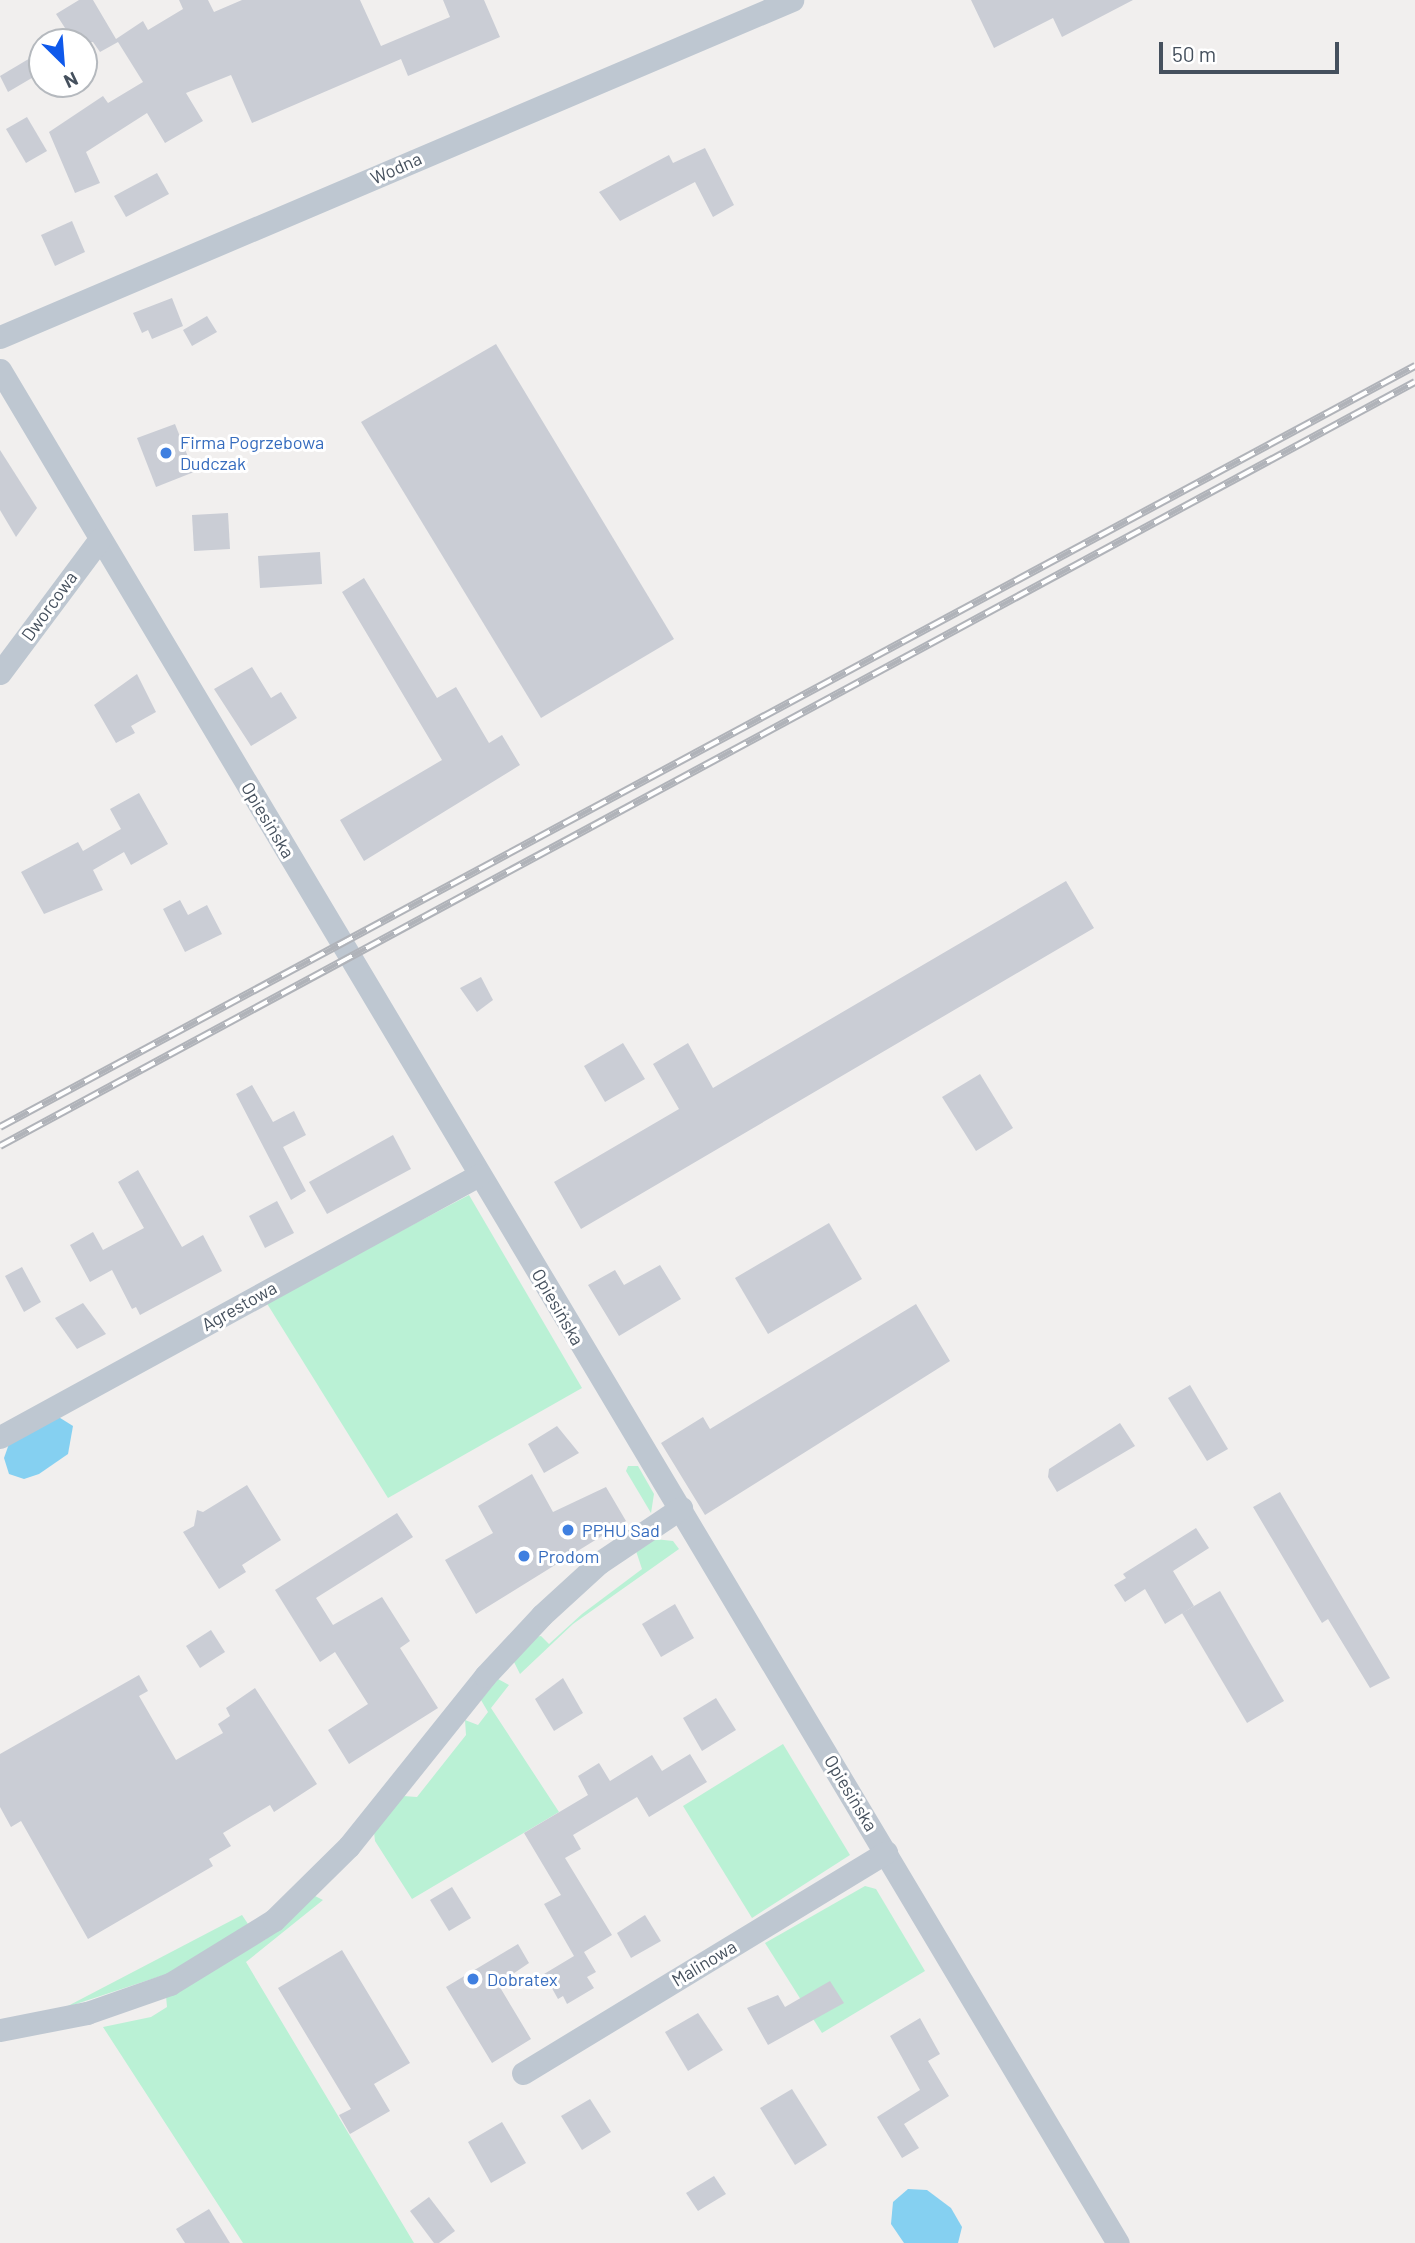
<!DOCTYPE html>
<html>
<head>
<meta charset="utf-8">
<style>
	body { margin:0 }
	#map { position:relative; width:1415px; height:2243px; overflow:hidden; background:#f1efee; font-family:Barlow,sans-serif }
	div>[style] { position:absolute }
	.green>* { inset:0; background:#baf1d5 }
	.water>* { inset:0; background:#85d0f1 }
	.building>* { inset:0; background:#cacdd5 }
	.street>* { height:23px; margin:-11.5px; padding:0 11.5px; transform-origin:11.5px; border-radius:11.5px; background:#bec7d1 }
	.rail>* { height:8px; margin-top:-4px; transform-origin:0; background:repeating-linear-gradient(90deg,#fff 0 16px,#b0b3b9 0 32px); box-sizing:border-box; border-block:2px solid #b0b3b9 }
	.dots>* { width:19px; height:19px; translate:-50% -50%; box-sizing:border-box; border:4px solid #fff; border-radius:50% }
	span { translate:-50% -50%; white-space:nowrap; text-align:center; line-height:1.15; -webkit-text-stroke:6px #fff; paint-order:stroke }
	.street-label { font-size:18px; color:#45505d }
	.shop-label { font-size:18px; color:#366cbe }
	.left { translate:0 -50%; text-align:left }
	.north { position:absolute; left:28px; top:28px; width:70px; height:70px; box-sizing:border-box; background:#fff; border:2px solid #b5b9be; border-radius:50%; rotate:155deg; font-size:19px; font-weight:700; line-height:28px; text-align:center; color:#45505d }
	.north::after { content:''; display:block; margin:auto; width:24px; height:32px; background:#0f59eb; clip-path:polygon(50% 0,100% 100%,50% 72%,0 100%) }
	.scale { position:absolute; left:1159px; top:42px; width:180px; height:32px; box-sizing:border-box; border:4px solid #45505d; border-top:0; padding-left:9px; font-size:21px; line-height:24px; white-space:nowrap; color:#45505d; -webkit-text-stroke:5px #fff; paint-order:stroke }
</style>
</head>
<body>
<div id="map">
	<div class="green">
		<i style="clip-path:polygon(469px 1195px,582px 1388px,388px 1498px,266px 1302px)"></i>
		<i style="clip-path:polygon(628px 1466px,638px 1466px,654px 1494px,651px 1513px,626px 1471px)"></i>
		<i style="clip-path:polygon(655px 1539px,673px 1541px,679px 1549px,573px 1624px,520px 1674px,513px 1660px,533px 1637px,541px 1636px,549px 1644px,582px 1614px,642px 1569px,636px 1551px)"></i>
		<i style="clip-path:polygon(498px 1679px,509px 1685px,491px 1708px,559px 1812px,412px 1899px,375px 1841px,374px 1832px,403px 1796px,417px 1797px,466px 1735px,465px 1720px,478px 1725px,488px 1712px,481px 1700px)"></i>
		<i style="clip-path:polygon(783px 1744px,850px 1855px,752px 1918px,683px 1806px)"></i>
		<i style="clip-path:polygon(865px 1886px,876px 1889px,925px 1971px,822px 2033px,765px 1943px)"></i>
		<i style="clip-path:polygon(315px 1896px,323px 1900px,246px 1962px,414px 2243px,243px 2243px,103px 2027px,151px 2017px,167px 2007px,166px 1996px,266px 1939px)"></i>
		<i style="clip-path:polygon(242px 1915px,248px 1924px,179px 1970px,64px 2008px)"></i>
	</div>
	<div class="water">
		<i style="clip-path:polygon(57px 1416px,73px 1426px,68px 1454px,39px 1474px,24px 1479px,9px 1474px,4px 1458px,10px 1441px)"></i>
		<i style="clip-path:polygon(908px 2189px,927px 2190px,951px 2208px,962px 2227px,958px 2243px,904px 2243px,891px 2224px,893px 2202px)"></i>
	</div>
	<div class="building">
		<i style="clip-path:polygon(79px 0,93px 0,116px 39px,143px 21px,148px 30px,183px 9px,179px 0,208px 0,214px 12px,242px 0,360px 0,381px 46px,450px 17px,443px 0,484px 0,500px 37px,408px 76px,401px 59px,252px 123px,231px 75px,186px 93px,203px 121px,165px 143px,147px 113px,86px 152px,100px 183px,75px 193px,49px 132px,103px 96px,108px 103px,143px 82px,118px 42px,100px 52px,93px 42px,74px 42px,56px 14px)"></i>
		<i style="clip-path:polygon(971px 0,1133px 0,1062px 37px,1053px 18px,994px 48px)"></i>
		<i style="clip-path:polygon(42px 51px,42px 72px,8px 92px,0 76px)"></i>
		<i style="clip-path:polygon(27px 117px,47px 151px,26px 163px,6px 129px)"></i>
		<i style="clip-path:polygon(705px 148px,734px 205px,713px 217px,695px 182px,620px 221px,599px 192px,669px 155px,673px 163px)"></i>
		<i style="clip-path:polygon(157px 173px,169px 194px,126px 217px,114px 196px)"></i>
		<i style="clip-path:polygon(72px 221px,85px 252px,55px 266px,41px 235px)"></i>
		<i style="clip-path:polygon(172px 298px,183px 326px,152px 339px,148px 330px,142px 333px,133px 313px)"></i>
		<i style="clip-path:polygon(207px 316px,217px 332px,192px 346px,183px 330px)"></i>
		<i style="clip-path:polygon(496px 344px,674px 639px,541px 718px,361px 422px)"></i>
		<i style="clip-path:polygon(175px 424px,194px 472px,156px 487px,137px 438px)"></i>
		<i style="clip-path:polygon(0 450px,37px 508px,16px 537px,0 510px)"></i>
		<i style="clip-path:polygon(228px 513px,230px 549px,194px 551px,192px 515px)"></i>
		<i style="clip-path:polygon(320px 552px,322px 584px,260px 588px,258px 556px)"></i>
		<i style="clip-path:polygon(364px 578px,437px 698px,456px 687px,489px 743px,502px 735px,520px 765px,364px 861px,340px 820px,442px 760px,342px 592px)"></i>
		<i style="clip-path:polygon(252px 667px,271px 698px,281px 692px,297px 718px,251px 746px,214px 689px)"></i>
		<i style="clip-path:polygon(137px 674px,156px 712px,131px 726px,135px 733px,116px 743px,94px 705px)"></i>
		<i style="clip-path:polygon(139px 793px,168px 844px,131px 865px,124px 852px,93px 870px,103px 890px,44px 914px,21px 872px,78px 842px,83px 851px,121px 829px,110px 809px)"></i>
		<i style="clip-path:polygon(1066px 881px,1094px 928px,581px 1229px,554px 1182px,679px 1109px,653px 1064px,688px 1043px,713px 1088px)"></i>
		<i style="clip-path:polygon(180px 900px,188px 915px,207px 905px,222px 934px,185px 952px,163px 909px)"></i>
		<i style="clip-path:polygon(481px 977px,493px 1000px,477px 1012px,460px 988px)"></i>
		<i style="clip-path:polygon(623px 1043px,645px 1079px,605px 1102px,584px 1066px)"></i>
		<i style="clip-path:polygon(980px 1074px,1013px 1128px,976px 1151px,942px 1097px)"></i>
		<i style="clip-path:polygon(252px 1085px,273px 1122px,294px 1111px,306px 1135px,283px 1147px,306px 1191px,291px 1200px,236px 1094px)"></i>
		<i style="clip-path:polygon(393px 1135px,411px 1169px,327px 1214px,309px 1182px)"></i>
		<i style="clip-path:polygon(138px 1170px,182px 1247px,203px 1235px,222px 1271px,140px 1315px,136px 1307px,132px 1309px,112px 1270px,90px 1282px,70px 1245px,93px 1232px,103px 1250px,144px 1228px,118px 1182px)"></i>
		<i style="clip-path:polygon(277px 1201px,294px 1233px,265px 1248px,249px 1216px)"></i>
		<i style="clip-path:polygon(829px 1223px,862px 1279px,768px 1334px,735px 1278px)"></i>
		<i style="clip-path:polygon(660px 1265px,681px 1299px,619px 1336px,588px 1285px,615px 1270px,624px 1285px)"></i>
		<i style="clip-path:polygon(22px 1267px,41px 1302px,24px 1312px,5px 1276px)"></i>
		<i style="clip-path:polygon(83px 1303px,106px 1334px,77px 1349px,55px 1318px)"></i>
		<i style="clip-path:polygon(916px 1304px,950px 1361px,705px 1515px,661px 1443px,703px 1417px,710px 1429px)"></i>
		<i style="clip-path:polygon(1190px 1385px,1228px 1449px,1207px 1461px,1168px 1398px)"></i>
		<i style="clip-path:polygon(1120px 1423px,1135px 1446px,1057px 1492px,1048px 1477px,1049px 1469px)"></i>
		<i style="clip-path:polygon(557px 1426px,579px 1453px,544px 1473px,528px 1444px)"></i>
		<i style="clip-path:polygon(532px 1474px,553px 1512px,606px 1487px,626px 1521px,476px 1614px,445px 1560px,493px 1533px,478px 1506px)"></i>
		<i style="clip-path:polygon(247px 1485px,281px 1540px,242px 1565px,246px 1572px,219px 1589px,183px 1532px,194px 1526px,197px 1510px,203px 1512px)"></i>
		<i style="clip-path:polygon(1280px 1492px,1390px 1678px,1370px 1688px,1328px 1619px,1322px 1623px,1253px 1507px)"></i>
		<i style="clip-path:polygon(397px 1513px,413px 1537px,316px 1598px,333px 1625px,382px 1597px,410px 1641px,400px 1648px,438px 1708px,349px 1764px,328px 1730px,368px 1704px,335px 1652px,320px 1662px,275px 1590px)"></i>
		<i style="clip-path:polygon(1196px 1528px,1209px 1548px,1173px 1571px,1194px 1606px,1165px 1624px,1145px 1589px,1125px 1602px,1114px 1585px,1126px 1578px,1123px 1574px)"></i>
		<i style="clip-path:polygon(1220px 1591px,1284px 1701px,1247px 1723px,1182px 1613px)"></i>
		<i style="clip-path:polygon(675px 1604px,694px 1638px,661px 1657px,642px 1624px)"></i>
		<i style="clip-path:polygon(211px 1630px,225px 1652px,200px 1668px,186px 1646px)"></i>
		<i style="clip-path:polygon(139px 1675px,148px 1691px,139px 1696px,176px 1760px,223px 1733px,218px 1724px,230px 1716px,226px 1708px,255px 1688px,317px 1784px,274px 1812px,270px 1805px,223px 1833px,231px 1846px,209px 1859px,213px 1866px,88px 1939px,21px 1821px,11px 1827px,0 1807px,0 1754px)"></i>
		<i style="clip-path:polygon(563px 1678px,583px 1713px,554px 1731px,535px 1699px)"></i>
		<i style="clip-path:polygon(716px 1698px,736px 1730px,702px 1751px,683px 1718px)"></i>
		<i style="clip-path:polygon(690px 1754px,707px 1782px,649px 1817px,637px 1797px,573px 1835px,581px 1849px,565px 1858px,612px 1935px,584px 1952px,596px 1972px,587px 1977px,594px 1988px,567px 2004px,563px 1996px,558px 1999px,544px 1974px,574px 1956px,544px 1904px,561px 1895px,524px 1833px,588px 1795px,578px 1776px,599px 1763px,610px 1781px,652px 1755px,662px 1771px)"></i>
		<i style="clip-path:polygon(452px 1887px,471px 1918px,449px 1931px,430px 1900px)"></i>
		<i style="clip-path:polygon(645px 1915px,661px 1941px,631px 1958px,617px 1933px)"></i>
		<i style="clip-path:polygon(518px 1944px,529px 1963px,498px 1984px,531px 2039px,492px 2063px,446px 1987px)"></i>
		<i style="clip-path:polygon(342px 1950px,410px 2063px,374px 2084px,390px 2111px,350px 2134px,339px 2115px,351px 2109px,278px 1988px)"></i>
		<i style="clip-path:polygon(830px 1981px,844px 2003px,768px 2045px,747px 2008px,778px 1995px,785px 2007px)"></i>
		<i style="clip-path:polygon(698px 2013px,723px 2050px,688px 2071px,665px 2032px)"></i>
		<i style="clip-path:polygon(920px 2018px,940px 2054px,928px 2061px,949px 2096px,904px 2124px,919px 2148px,902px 2158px,877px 2117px,920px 2090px,890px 2036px)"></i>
		<i style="clip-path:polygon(792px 2089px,827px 2145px,795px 2165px,760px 2108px)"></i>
		<i style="clip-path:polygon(590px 2099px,611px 2132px,582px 2150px,561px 2116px)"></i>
		<i style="clip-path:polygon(502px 2122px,526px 2163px,491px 2183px,468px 2142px)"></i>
		<i style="clip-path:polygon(714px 2176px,726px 2194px,698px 2211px,686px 2193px)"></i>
		<i style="clip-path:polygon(429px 2197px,455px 2231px,439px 2243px,434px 2243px,410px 2211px)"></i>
		<i style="clip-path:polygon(209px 2209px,230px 2243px,185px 2243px,176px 2229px)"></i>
	</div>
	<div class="street">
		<i style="left:0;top:337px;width:861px;rotate:-23.05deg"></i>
		<i style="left:0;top:370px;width:2181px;rotate:59.17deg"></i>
		<i style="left:0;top:673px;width:167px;rotate:-53.3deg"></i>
		<i style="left:0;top:1437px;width:546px;rotate:-28.68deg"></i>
		<i style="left:0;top:2030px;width:89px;rotate:-11.1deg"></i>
		<i style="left:87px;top:2013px;width:88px;rotate:-19.3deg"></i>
		<i style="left:170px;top:1984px;width:122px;rotate:-31.6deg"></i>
		<i style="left:274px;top:1920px;width:105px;rotate:-44.6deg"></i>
		<i style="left:349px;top:1846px;width:218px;rotate:-51.3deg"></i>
		<i style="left:485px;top:1676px;width:83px;rotate:-46.9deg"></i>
		<i style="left:542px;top:1615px;width:77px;rotate:-42.4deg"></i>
		<i style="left:599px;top:1563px;width:99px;rotate:-33.9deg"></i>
		<i style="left:523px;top:2073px;width:425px;rotate:-31.3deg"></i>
	</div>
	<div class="rail">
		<i style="left:0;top:1127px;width:1607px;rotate:-28.27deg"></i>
		<i style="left:0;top:1146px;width:1608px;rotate:-28.37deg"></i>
	</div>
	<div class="dots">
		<i style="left:166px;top:453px;background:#3f7fe0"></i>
		<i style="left:568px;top:1530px;background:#3f7fe0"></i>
		<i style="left:524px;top:1556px;background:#3f7fe0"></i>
		<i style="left:473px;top:1979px;background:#3f7fe0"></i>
	</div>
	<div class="street-label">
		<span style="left:396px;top:168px;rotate:-24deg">Wodna</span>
		<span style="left:49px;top:606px;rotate:-54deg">Dworcowa</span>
		<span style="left:268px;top:820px;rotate:59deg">Opiesińska</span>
		<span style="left:239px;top:1306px;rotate:-29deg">Agrestowa</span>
		<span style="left:558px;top:1307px;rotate:60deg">Opiesińska</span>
		<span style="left:851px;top:1793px;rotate:59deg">Opiesińska</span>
		<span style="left:704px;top:1963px;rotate:-31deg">Malinowa</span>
	</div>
	<div class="shop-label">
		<span class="left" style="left:180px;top:453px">Firma Pogrzebowa<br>Dudczak</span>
		<span class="left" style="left:582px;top:1530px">PPHU Sad</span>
		<span class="left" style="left:538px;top:1556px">Prodom</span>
		<span class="left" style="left:487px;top:1979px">Dobratex</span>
	</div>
	<div class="north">N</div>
	<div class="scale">50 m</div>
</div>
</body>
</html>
